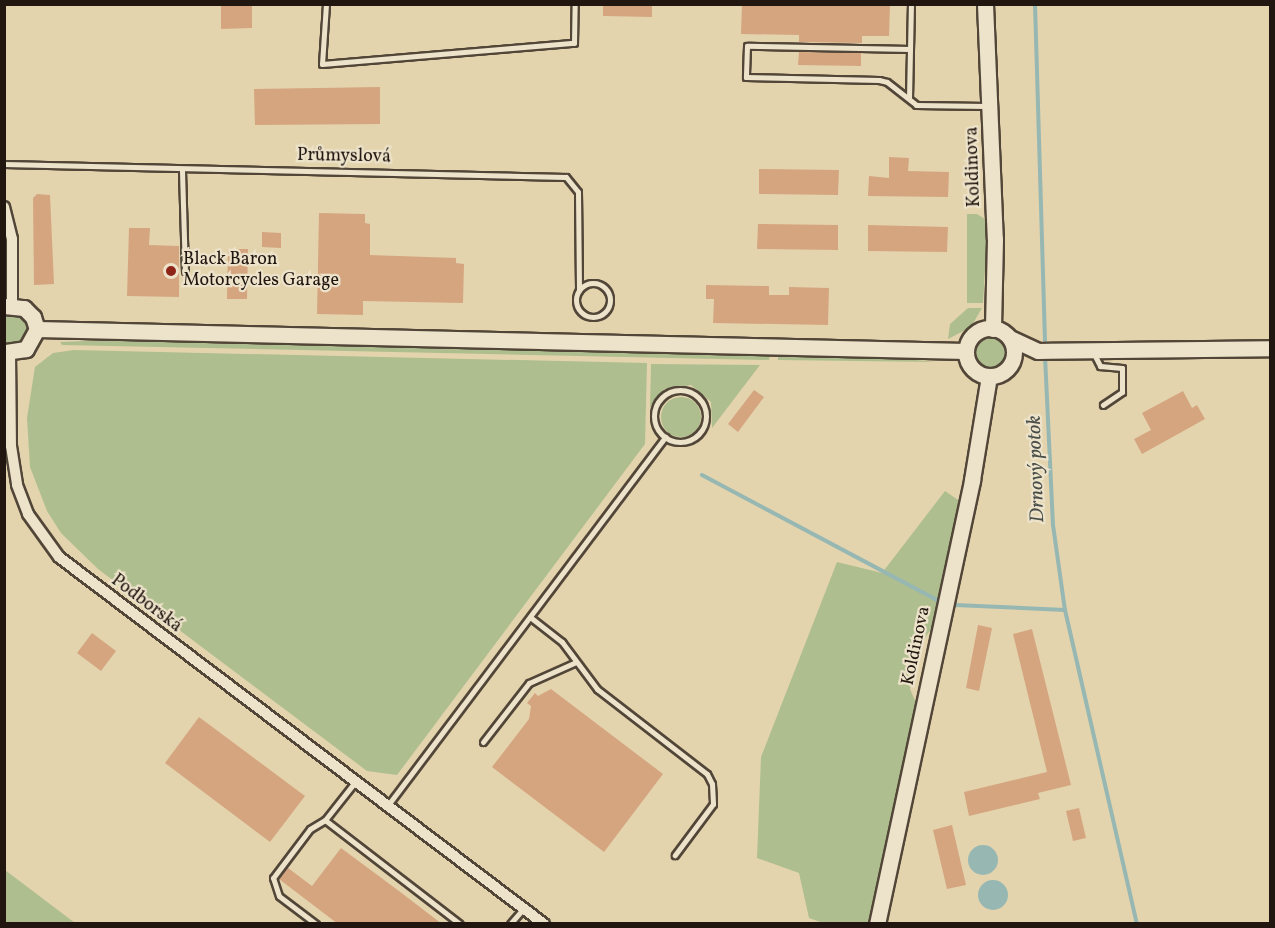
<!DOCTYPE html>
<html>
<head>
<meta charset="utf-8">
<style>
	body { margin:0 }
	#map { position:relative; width:1275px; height:928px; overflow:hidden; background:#e3d4ae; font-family:Vollkorn,serif }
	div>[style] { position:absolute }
	.green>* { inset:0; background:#afbe8e }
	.round { border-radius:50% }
	.water>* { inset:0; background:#97b7b3 }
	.stream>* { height:4px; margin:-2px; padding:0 2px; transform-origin:2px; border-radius:2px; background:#97b7b3 }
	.building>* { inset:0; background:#d5a580 }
	.roads { filter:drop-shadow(2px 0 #524638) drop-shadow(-2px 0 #524638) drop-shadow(0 2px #524638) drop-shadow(0 -2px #524638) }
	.lane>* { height:5px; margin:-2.5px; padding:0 2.5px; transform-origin:2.5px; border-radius:2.5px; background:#ede3ca }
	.lane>.ring { margin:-2.5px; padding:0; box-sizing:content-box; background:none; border:5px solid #ede3ca; border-radius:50% }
	.street>* { height:10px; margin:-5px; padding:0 5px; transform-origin:5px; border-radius:5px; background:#ede3ca }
	.secondary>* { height:15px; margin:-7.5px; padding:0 7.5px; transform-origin:7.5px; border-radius:7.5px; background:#ede3ca }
	.secondary>.ring { margin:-7.5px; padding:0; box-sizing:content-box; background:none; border:15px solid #ede3ca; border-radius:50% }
	.dots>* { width:16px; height:16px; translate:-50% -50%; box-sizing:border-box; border:3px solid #ede3ca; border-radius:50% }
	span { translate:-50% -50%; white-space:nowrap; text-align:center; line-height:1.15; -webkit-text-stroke:4.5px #ede3ca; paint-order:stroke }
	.street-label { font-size:18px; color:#211610 }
	.poi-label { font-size:18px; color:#211610 }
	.left { translate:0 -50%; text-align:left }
	.water-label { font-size:20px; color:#4a4e49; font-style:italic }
	.frame { position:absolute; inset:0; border:6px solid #211610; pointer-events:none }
</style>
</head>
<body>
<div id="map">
	<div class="green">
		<i style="clip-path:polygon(967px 214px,977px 214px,988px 221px,983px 303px,967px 303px)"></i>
		<i style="clip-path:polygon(968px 308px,982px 308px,971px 327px,948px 339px,950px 324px)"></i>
		<i style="clip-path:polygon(17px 315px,25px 322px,27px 333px,21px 343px,6px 345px,4px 316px)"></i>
		<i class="round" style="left:973px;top:336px;width:32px;height:32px"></i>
		<i style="clip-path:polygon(112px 340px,770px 354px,769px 360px,62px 345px,60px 342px)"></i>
		<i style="clip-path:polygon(74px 350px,647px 363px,645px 444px,397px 775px,367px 771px,98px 569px,61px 533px,47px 511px,30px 467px,27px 418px,35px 367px,53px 353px)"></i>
		<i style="clip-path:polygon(778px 355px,888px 357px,935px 362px,778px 360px)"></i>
		<i style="clip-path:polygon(651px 364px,760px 365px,712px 428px,711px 402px,691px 385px,664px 389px,650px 408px)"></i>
		<i class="round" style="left:661px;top:397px;width:40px;height:40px"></i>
		<i style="clip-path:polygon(945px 491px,961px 502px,934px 625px,922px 642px,910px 689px,917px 705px,870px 923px,823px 923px,809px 918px,799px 873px,757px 858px,761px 757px,837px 562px,882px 573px)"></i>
		<i style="clip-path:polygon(5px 870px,75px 923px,5px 923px)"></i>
	</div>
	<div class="water">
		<i class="round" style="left:968px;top:845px;width:30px;height:30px"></i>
		<i class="round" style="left:978px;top:880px;width:30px;height:30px"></i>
	</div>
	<div class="stream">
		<i style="left:1035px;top:4px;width:345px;rotate:88.3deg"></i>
		<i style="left:1045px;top:356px;width:169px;rotate:87.3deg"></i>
		<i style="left:1053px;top:525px;width:86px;rotate:82deg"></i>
		<i style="left:1065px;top:610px;width:322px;rotate:77.1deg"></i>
		<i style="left:702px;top:475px;width:266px;rotate:28deg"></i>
		<i style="left:955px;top:605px;width:110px;rotate:2.6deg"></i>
	</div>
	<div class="building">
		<i style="clip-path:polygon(221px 4px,252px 4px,252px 28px,221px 29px)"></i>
		<i style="clip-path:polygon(603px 4px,652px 4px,652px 17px,603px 16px)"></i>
		<i style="clip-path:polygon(742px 4px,890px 4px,889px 36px,862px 36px,862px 43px,799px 42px,799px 35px,741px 34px)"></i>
		<i style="clip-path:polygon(799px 52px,861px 53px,861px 66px,798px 65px)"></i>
		<i style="clip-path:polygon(380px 87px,380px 124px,255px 125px,254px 89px)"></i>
		<i style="clip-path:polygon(889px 157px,909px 158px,908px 171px,949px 172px,948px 197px,868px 196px,869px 176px,889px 178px)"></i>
		<i style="clip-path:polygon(759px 169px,839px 170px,838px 195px,759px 194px)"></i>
		<i style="clip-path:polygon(37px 194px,50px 195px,54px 284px,34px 285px,33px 198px)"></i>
		<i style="clip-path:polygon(319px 213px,365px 214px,365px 223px,370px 224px,370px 255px,456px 258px,456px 263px,464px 264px,463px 303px,363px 301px,363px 315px,317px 314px)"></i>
		<i style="clip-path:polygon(758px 224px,838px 225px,838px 250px,757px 249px)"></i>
		<i style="clip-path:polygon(868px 225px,948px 227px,947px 252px,868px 251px)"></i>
		<i style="clip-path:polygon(129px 228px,150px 228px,149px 245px,179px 246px,179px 297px,127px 296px)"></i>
		<i style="clip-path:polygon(262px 232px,281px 233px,281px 248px,262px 247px)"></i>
		<i style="clip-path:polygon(228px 249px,248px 249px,247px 299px,227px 299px)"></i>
		<i style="clip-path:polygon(706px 285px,769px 286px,769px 295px,789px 295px,789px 287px,829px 288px,828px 325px,713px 323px,714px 299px,706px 299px)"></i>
		<i style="clip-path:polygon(754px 390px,764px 397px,738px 432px,728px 424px)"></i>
		<i style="clip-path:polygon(1183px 391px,1192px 408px,1197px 405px,1205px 419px,1142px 454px,1134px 439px,1151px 430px,1142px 413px)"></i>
		<i style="clip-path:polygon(978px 625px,992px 628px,979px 691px,966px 688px)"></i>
		<i style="clip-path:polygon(1032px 629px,1071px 785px,1038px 793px,1040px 799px,969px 816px,964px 792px,1047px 772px,1013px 634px)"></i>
		<i style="clip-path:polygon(92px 633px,116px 651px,101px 671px,77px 653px)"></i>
		<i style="clip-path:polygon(551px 689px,663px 774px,604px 852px,492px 767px,529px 719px,531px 706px,527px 703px,535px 693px,538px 696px)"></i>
		<i style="clip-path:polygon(199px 717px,305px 796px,270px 842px,165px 763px)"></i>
		<i style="clip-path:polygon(1079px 808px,1086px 838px,1073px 841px,1066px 811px)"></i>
		<i style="clip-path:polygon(952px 825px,966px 885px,947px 889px,933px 830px)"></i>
		<i style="clip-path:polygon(341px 848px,399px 891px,442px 924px,338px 924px,279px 879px,288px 868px,312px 886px)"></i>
	</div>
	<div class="roads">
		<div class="lane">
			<i style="left:326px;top:4px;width:60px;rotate:93.8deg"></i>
			<i style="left:322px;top:64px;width:253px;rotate:-4.8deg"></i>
			<i style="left:574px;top:43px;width:39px;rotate:-89deg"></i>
			<i style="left:910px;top:49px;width:163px;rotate:-178.9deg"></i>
			<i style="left:747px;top:46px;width:31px;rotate:92deg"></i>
			<i style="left:746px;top:77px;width:133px;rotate:1.3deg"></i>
			<i style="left:879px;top:80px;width:8px;rotate:14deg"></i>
			<i style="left:887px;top:82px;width:37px;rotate:38deg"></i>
			<i style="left:916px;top:105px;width:70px;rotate:0.8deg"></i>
			<i style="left:909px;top:98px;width:94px;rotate:-88.8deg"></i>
			<i style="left:4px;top:164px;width:562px;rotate:1.33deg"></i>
			<i style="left:566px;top:177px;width:19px;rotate:51deg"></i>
			<i style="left:578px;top:192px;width:98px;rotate:89.4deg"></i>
			<i style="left:182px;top:171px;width:100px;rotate:88.3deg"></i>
			<i class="ring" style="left:576px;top:283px;width:29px;height:29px"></i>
			<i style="left:1093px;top:352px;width:16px;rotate:63deg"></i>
			<i style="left:1100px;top:366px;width:22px;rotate:5deg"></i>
			<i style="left:1122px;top:368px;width:24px;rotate:90deg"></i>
			<i style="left:1122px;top:392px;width:23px;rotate:146deg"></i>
			<i class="ring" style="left:654px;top:390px;width:47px;height:47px"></i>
			<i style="left:530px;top:617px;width:41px;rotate:38deg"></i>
			<i style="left:562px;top:642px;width:59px;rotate:53.3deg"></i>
			<i style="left:597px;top:689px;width:139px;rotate:37.7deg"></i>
			<i style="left:707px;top:774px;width:11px;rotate:63deg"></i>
			<i style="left:712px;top:784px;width:20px;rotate:87deg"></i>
			<i style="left:713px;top:804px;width:64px;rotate:126.7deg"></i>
			<i style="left:483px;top:742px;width:75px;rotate:-52.1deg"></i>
			<i style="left:529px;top:683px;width:51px;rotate:-24.1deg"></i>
			<i style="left:388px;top:805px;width:461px;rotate:-53deg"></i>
			<i style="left:325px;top:820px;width:170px;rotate:37.6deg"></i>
			<i style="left:316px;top:924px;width:46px;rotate:-142.9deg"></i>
			<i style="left:279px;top:896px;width:19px;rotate:-108deg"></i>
			<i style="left:273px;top:878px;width:61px;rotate:-52.9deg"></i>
			<i style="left:310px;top:829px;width:17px;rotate:-31deg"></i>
			<i style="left:325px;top:820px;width:48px;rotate:-51.7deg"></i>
			<i style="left:510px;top:924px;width:20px;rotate:-49deg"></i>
		</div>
		<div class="street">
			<i style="left:4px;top:207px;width:33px;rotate:76deg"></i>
			<i style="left:12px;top:239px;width:66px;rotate:90deg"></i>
			<i style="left:10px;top:353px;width:93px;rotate:89.4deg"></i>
			<i style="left:11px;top:446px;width:39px;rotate:81deg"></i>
			<i style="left:17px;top:485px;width:31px;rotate:69deg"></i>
			<i style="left:28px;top:514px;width:53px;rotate:54.2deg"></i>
			<i style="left:59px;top:557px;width:608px;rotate:37.11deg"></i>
		</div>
		<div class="secondary">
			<i style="left:985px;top:4px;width:235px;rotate:87.6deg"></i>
			<i style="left:995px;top:239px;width:90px;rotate:91.3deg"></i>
			<i style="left:4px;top:306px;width:20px;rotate:6deg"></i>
			<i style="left:24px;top:308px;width:13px;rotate:45deg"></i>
			<i style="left:33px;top:317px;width:13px;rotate:72deg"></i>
			<i style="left:37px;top:329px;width:23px;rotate:119deg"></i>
			<i style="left:26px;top:349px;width:22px;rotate:172deg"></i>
			<i class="ring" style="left:966px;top:328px;width:33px;height:33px"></i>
			<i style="left:37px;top:329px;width:929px;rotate:1.36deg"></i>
			<i style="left:1010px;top:338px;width:31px;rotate:25deg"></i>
			<i style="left:1038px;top:351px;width:232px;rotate:-0.7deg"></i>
			<i style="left:877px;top:924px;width:454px;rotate:-77.9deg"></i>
			<i style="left:972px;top:480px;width:105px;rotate:-80.7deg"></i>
		</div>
	</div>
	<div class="dots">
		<i style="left:171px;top:271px;background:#8f2418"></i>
	</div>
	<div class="street-label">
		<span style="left:344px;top:157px;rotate:1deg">Průmyslová</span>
		<span style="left:974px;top:167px;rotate:-92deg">Koldinova</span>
		<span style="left:146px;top:604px;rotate:37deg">Podborská</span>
		<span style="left:917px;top:646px;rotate:-78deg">Koldinova</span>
	</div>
	<div class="poi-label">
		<span class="left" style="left:183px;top:271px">Black Baron<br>Motorcycles Garage</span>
	</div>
	<div class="water-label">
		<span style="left:1037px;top:469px;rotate:-92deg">Drnový potok</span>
	</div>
	<div class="frame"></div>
</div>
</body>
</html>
